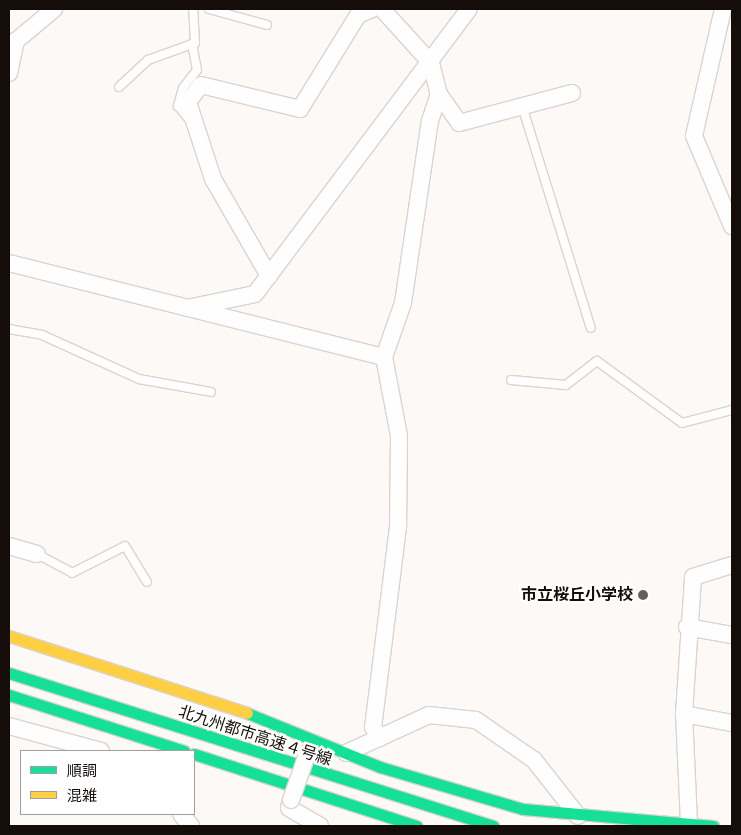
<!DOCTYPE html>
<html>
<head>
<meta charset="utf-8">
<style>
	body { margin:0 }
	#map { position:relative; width:741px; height:835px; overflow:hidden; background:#fcf9f7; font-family:Arial,"Noto Sans JP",sans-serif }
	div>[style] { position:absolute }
	.roads { filter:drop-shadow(1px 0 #dad4d1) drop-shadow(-1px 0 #dad4d1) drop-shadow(0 1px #dad4d1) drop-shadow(0 -1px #dad4d1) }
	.lane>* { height:8px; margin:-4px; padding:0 4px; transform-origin:4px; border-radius:4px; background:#fffefe }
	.street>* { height:16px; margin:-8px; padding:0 8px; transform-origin:8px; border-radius:8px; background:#fffefe }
	.fast>* { height:11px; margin:-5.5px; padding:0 5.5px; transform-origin:5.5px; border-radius:5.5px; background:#16e098 }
	.slow>* { height:11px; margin:-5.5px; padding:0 5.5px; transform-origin:5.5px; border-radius:5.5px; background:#ffcf43 }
	.bridges { filter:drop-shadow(1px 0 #dad4d1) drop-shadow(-1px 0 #dad4d1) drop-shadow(0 1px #dad4d1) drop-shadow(0 -1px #dad4d1) }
	.street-bridge>* { height:16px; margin:-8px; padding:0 8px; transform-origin:8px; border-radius:8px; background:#fffefe }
	.dots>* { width:14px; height:14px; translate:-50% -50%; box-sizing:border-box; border:2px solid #fff; border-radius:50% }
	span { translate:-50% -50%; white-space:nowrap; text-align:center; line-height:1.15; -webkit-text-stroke:5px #fff; paint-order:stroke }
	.poi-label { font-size:16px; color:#150d0a; font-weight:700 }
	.right { translate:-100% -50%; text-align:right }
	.street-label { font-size:16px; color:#150d0a }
	.frame { position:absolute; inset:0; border:10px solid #150d0a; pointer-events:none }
	.legend { position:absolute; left:20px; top:750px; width:175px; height:65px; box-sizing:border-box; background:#fff; border:1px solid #a19e9d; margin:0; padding:6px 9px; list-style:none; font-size:15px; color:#150d0a }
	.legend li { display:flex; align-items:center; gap:10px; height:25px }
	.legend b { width:25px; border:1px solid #a19e9d }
</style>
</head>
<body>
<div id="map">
	<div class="roads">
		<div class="lane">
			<i style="left:209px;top:9px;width:60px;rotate:15.4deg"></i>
			<i style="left:192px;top:44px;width:26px;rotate:79deg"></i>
			<i style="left:197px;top:70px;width:23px;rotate:128deg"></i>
			<i style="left:183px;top:88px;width:19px;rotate:106deg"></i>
			<i style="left:178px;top:106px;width:23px;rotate:50deg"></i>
			<i style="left:119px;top:87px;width:40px;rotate:-43deg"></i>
			<i style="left:148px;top:60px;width:50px;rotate:-19.9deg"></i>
			<i style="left:195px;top:43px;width:34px;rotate:-93deg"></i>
			<i style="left:523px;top:109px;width:229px;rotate:72.8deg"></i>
			<i style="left:9px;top:329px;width:34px;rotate:10deg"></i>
			<i style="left:42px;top:335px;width:107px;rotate:24.4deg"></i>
			<i style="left:139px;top:379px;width:73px;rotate:10.2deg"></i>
			<i style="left:511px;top:380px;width:55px;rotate:5.2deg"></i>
			<i style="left:566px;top:385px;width:39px;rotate:-38deg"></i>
			<i style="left:597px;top:361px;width:105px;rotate:36.1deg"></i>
			<i style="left:682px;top:423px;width:52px;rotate:-14.6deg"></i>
			<i style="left:37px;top:554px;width:40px;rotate:28deg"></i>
			<i style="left:72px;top:573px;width:59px;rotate:-27deg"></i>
			<i style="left:125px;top:546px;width:42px;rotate:58.6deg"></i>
		</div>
		<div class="street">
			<i style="left:382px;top:9px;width:73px;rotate:47.8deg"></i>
			<i style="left:431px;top:63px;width:32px;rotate:76deg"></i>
			<i style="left:439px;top:94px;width:35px;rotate:55deg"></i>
			<i style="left:459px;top:123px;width:117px;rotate:-14.9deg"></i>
			<i style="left:723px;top:9px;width:130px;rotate:102.9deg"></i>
			<i style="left:694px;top:136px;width:98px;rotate:67.1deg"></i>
			<i style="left:9px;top:73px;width:33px;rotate:-78deg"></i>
			<i style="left:16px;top:41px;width:50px;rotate:-40.1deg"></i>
			<i style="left:9px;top:263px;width:387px;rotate:14.1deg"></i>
			<i style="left:384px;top:357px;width:80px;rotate:79.2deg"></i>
			<i style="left:399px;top:436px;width:91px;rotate:90.6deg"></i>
			<i style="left:398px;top:527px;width:202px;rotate:97.1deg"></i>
			<i style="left:373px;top:727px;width:13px;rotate:61deg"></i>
			<i style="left:269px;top:276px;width:112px;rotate:-120deg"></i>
			<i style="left:213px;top:179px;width:81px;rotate:-108deg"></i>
			<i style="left:188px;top:102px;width:21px;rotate:-53deg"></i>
			<i style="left:201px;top:85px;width:102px;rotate:13.6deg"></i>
			<i style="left:300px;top:109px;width:110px;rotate:-58.3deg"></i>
			<i style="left:358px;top:15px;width:15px;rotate:-23deg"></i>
			<i style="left:187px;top:308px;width:69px;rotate:-11.6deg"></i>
			<i style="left:255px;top:294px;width:356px;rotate:-53.1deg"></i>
			<i style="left:384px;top:357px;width:57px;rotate:-70.6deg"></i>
			<i style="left:403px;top:303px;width:184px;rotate:-81.6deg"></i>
			<i style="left:430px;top:121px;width:28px;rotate:-72deg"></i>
			<i style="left:9px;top:546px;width:29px;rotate:16deg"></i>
			<i style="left:687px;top:627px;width:46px;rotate:10.1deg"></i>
			<i style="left:684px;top:714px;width:49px;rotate:10.6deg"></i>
			<i style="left:9px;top:726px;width:95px;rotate:15.2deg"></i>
			<i style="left:346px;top:753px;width:91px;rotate:-24.6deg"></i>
			<i style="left:429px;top:715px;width:47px;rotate:6.1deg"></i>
			<i style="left:476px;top:720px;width:70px;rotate:34.6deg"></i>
			<i style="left:534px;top:760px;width:71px;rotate:51.8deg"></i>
			<i style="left:291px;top:800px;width:8px;rotate:104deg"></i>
			<i style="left:289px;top:808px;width:36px;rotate:30deg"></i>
			<i style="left:181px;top:814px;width:16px;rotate:50deg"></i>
			<i style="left:689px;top:823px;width:109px;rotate:-92.6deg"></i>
			<i style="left:684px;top:714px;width:137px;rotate:-86.2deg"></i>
			<i style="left:693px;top:577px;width:41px;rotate:-17.1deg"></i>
		</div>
		<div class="fast">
			<i style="left:9px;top:673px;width:508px;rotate:17.54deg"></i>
			<i style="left:9px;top:695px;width:184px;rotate:17.7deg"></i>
			<i style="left:247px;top:713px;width:144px;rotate:22.1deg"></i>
			<i style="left:380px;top:767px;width:149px;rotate:16.4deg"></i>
			<i style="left:523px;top:809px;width:191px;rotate:5.1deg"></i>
			<i style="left:194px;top:754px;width:234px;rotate:17.9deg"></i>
		</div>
		<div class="slow">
			<i style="left:9px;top:636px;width:250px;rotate:17.9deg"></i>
		</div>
	</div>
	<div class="bridges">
		<div class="street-bridge">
			<i style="left:291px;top:800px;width:51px;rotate:-70.5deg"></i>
		</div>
	</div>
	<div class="dots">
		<i style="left:643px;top:595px;background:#66605d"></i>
	</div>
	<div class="poi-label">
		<span class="right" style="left:633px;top:595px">市立桜丘小学校</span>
	</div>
	<div class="street-label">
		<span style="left:255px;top:736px;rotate:18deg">北九州都市高速４号線</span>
	</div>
	<div class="frame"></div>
	<ul class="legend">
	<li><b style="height:6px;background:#16e098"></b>順調</li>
	<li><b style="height:6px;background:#ffcf43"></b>混雑</li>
	</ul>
</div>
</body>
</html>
